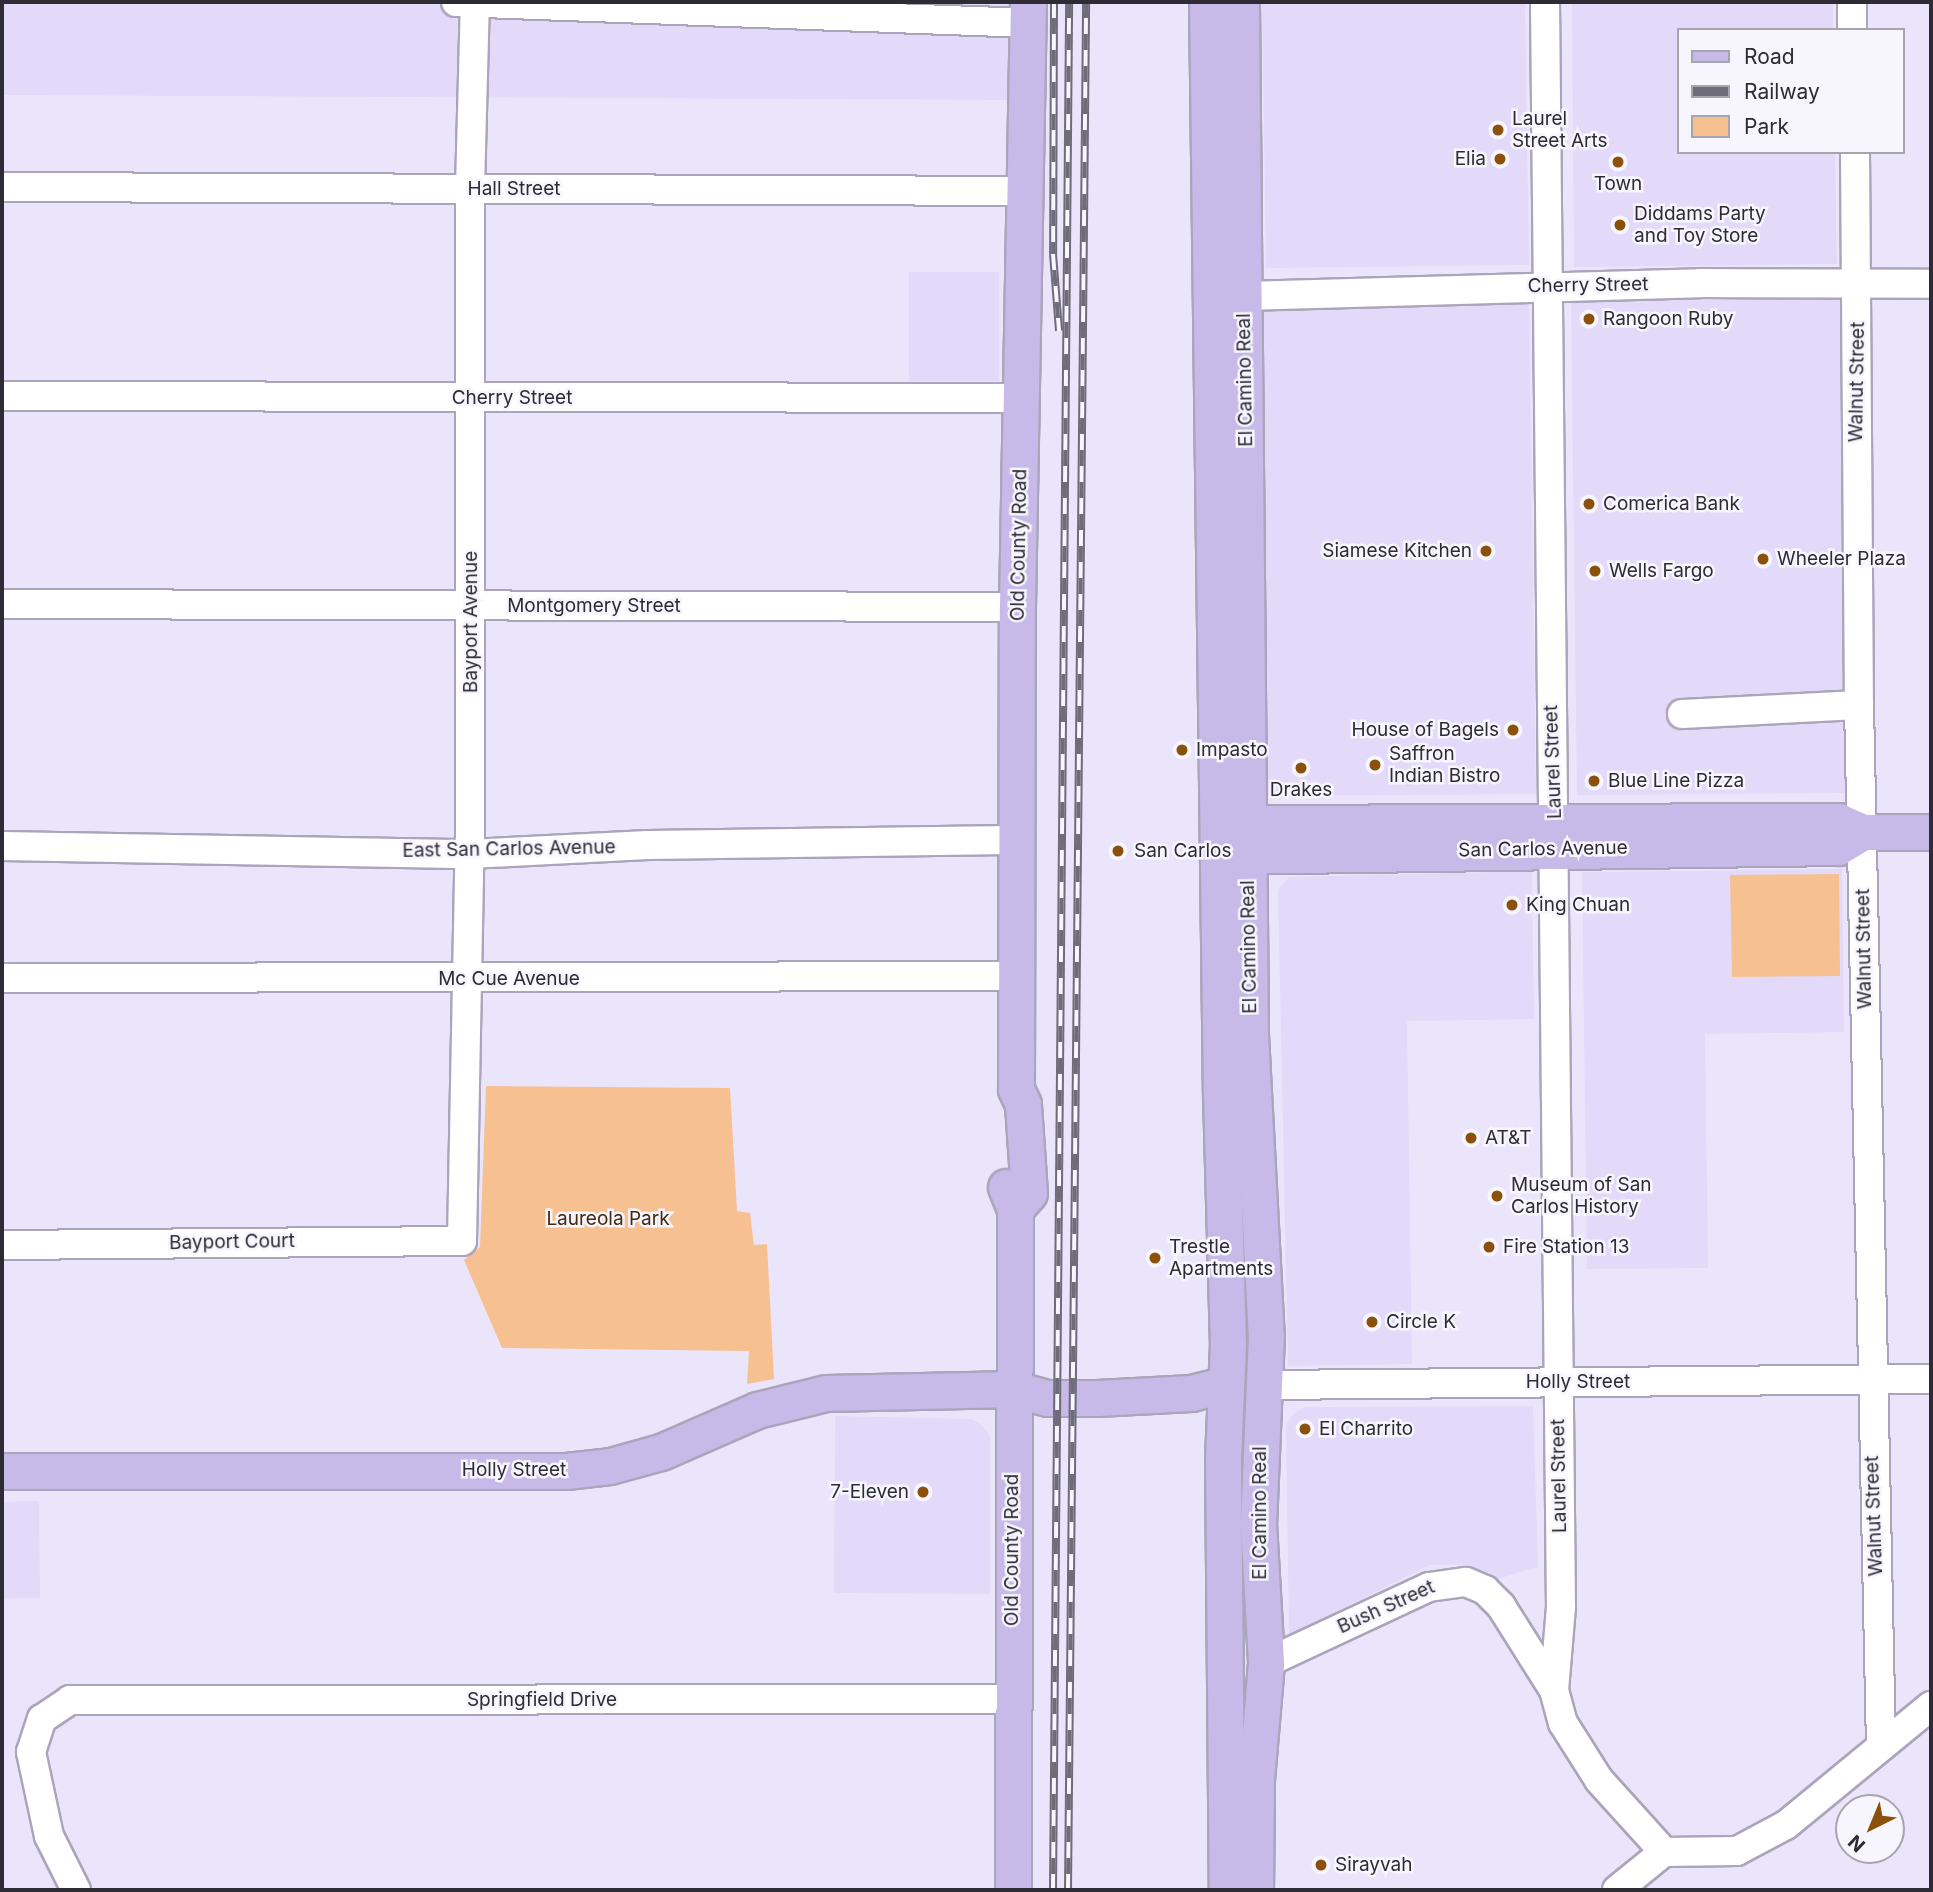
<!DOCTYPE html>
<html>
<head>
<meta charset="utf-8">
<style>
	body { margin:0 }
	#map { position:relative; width:1933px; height:1892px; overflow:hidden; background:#ebe5fc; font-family:Inter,sans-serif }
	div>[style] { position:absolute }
	.built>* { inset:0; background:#e2daf8 }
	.green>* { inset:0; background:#f6c090 }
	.roads { filter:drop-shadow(2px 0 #aba5bb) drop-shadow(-2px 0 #aba5bb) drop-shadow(0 2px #aba5bb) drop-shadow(0 -2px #aba5bb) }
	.minor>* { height:28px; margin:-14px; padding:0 14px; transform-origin:14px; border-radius:14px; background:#fff }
	.major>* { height:35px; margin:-17.5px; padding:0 17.5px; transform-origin:17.5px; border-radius:17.5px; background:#c7b9e8 }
	.rail>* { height:8px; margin-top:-4px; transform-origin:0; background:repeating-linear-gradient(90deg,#f7f5fe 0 16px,#6f6c79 0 32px); box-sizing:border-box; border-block:2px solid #6f6c79 }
	.dots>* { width:19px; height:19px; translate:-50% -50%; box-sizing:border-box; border:4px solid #f7f5fe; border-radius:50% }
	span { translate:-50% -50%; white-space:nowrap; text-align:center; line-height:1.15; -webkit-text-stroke:5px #f7f5fe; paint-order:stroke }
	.poi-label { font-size:19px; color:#2d2b33 }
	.left { translate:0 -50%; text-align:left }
	.right { translate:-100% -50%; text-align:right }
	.street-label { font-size:19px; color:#2d2b33 }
	.park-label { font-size:19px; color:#45290b }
	.frame { position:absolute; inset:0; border:4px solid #2d2b33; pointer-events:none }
	.legend { position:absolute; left:1677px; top:28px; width:228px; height:126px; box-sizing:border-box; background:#f7f5fe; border:2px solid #a6a4ad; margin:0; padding:9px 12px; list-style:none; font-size:21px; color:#2d2b33 }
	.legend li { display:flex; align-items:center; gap:14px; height:35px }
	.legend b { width:35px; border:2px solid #a6a4ad }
	.north { position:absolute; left:1835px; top:1794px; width:70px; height:70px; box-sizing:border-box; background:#f7f5fe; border:2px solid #a6a4ad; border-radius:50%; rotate:223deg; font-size:19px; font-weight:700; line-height:28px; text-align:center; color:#2d2b33 }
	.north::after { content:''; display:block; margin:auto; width:24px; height:32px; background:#8b510a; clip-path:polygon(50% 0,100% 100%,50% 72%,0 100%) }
</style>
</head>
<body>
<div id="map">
	<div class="built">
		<i style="clip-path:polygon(2px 2px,1028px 2px,1027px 100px,2px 95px)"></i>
		<i style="clip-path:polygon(1262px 2px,1525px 2px,1529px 265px,1266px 268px)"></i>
		<i style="clip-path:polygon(1572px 2px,1833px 2px,1833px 30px,1679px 30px,1679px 152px,1835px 152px,1837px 264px,1574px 267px)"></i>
		<i style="clip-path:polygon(909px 272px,999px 272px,999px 381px,909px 381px)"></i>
		<i style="clip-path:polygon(1840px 299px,1846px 793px,1577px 795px,1571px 301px)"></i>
		<i style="clip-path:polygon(1529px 300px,1536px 794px,1267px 796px,1260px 302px)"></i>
		<i style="clip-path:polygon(1842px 869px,1844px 1032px,1705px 1034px,1708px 1268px,1587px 1269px,1582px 872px)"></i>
		<i style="clip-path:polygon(1532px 871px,1534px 1019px,1407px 1021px,1412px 1364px,1288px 1366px,1278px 890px,1289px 877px)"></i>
		<i style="clip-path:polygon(1533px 1406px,1538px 1567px,1497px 1579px,1467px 1565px,1430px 1565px,1289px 1635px,1286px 1424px,1294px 1413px,1305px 1407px)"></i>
		<i style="clip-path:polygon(835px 1416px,972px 1419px,983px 1426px,990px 1435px,990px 1594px,834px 1593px)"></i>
		<i style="clip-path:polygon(39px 1501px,40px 1598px,2px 1598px,2px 1502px)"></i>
	</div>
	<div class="green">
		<i style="clip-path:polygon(1839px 874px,1840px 976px,1732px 977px,1730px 875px)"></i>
		<i style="clip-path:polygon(486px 1086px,730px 1088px,737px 1211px,750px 1213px,754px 1245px,767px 1244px,774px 1379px,747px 1384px,749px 1351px,502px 1348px,464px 1260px,480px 1247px)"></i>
	</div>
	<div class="roads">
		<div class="minor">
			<i style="left:456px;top:2px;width:572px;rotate:2.1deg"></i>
			<i style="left:1545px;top:2px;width:1605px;rotate:89.43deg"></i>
			<i style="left:1561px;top:1607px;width:83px;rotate:94.8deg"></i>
			<i style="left:1852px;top:2px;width:28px;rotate:90deg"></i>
			<i style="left:1855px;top:152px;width:553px;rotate:89.59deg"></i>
			<i style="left:1859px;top:705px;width:1041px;rotate:88.79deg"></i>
			<i style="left:2px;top:187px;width:1025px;rotate:0.22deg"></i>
			<i style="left:1244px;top:296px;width:456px;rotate:-1.6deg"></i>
			<i style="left:1700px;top:283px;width:231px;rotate:0.2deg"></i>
			<i style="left:2px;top:396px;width:1021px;rotate:0.11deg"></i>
			<i style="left:2px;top:604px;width:1015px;rotate:0.17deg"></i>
			<i style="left:1682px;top:714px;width:177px;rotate:-2.9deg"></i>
			<i style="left:2px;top:846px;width:468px;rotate:1deg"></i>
			<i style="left:470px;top:854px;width:178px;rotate:-2.9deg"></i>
			<i style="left:648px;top:845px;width:369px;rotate:-0.8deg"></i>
			<i style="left:2px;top:978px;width:1015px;rotate:-0.11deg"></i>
			<i style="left:2px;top:1245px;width:460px;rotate:-0.5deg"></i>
			<i style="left:462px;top:1241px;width:402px;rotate:-88.9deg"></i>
			<i style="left:470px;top:839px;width:650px;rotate:-90deg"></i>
			<i style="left:470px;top:189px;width:187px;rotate:-88.5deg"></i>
			<i style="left:1265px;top:1385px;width:666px;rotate:-0.52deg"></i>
			<i style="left:1266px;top:1663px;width:180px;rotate:-25deg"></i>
			<i style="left:1429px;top:1587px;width:37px;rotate:-8deg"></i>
			<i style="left:1466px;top:1582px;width:21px;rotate:23deg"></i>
			<i style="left:1485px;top:1590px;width:23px;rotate:45deg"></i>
			<i style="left:1501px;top:1606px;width:99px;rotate:57.8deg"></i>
			<i style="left:1554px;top:1690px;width:34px;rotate:75deg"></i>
			<i style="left:1563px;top:1723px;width:67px;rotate:57.7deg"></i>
			<i style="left:1599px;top:1780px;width:97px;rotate:47.9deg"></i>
			<i style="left:1664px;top:1852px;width:73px;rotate:-0.8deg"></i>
			<i style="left:1737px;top:1851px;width:55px;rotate:-28deg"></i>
			<i style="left:1786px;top:1825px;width:188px;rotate:-39.4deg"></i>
			<i style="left:76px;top:1890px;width:60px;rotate:-116.6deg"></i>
			<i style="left:49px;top:1836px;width:86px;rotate:-102.1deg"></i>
			<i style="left:31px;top:1752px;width:35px;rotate:-72deg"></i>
			<i style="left:42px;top:1719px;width:34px;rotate:-34deg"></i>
			<i style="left:70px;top:1700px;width:944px;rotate:-0.06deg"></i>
			<i style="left:1617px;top:1890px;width:60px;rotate:-39deg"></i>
		</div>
		<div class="major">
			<i style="left:1207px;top:2px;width:1094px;rotate:89.27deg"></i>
			<i style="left:1221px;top:1096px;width:247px;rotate:88.4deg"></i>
			<i style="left:1228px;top:1343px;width:114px;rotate:92.5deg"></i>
			<i style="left:1223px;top:1457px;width:433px;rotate:89.5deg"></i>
			<i style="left:1241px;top:2px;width:1032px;rotate:89.5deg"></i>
			<i style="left:1250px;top:1034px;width:301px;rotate:87deg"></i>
			<i style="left:1266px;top:1335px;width:188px;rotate:92.4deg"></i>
			<i style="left:1258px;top:1523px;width:140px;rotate:86.7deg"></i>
			<i style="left:1266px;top:1663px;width:117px;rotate:94.9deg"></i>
			<i style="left:1256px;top:1780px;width:110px;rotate:90.5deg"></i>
			<i style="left:1221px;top:823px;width:617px;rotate:-0.19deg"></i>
			<i style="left:1838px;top:821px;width:27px;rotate:24deg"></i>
			<i style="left:1863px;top:832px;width:68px"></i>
			<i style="left:1225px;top:856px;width:613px;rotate:-0.84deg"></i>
			<i style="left:1838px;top:847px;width:29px;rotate:-31deg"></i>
			<i style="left:1006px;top:1187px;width:24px;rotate:68deg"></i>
			<i style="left:1015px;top:1209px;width:681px;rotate:90.17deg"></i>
			<i style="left:1015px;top:1209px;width:21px;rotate:-49deg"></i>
			<i style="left:1029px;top:1193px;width:89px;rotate:-93.9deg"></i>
			<i style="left:1023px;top:1104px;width:17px;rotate:-115deg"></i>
			<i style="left:1016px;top:1089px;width:482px;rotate:-89.9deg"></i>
			<i style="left:1017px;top:607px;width:605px;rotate:-88.96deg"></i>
			<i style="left:2px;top:1471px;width:564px"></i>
			<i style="left:566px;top:1471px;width:44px;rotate:-6.5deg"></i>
			<i style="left:610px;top:1466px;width:53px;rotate:-15.4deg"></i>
			<i style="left:661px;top:1452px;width:105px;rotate:-23.6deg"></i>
			<i style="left:757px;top:1410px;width:71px;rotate:-13.8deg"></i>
			<i style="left:826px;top:1393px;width:188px;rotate:-1.2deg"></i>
			<i style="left:1014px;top:1389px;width:35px;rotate:15deg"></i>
			<i style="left:1048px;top:1398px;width:49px"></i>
			<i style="left:1097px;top:1398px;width:94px;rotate:-3deg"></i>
			<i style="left:1191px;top:1393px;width:36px;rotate:-14deg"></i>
		</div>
	</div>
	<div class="rail">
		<i style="left:1054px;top:2px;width:252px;rotate:90.2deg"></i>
		<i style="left:1053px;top:254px;width:77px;rotate:85.5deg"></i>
		<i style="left:1053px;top:1890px;width:1888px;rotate:-89.51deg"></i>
		<i style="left:1068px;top:1890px;width:1888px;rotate:-89.45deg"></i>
	</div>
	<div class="dots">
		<i style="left:1498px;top:130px;background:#8b510a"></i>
		<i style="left:1500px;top:159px;background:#8b510a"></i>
		<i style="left:1618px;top:162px;background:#8b510a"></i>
		<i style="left:1620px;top:225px;background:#8b510a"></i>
		<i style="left:1589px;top:319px;background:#8b510a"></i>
		<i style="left:1589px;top:504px;background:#8b510a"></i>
		<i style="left:1486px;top:551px;background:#8b510a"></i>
		<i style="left:1763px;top:559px;background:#8b510a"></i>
		<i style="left:1595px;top:571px;background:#8b510a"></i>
		<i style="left:1513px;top:730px;background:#8b510a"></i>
		<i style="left:1182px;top:750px;background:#8b510a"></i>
		<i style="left:1375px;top:765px;background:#8b510a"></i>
		<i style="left:1301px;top:768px;background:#8b510a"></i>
		<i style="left:1594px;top:781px;background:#8b510a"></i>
		<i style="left:1118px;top:851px;background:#8b510a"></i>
		<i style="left:1512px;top:905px;background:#8b510a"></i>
		<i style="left:1471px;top:1138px;background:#8b510a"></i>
		<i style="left:1497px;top:1196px;background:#8b510a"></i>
		<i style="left:1489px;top:1247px;background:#8b510a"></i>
		<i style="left:1155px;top:1258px;background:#8b510a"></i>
		<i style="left:1372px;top:1322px;background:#8b510a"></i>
		<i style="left:1305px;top:1429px;background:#8b510a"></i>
		<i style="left:923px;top:1492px;background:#8b510a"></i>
		<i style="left:1321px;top:1865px;background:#8b510a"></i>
	</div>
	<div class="poi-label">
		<span class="left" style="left:1512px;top:130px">Laurel<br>Street Arts</span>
		<span class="right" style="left:1486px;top:159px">Elia</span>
		<span style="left:1618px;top:184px">Town</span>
		<span class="left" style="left:1634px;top:225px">Diddams Party<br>and Toy Store</span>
		<span class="left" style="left:1603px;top:319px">Rangoon Ruby</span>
		<span class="left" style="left:1603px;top:504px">Comerica Bank</span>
		<span class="right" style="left:1472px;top:551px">Siamese Kitchen</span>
		<span class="left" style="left:1777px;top:559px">Wheeler Plaza</span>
		<span class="left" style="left:1609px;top:571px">Wells Fargo</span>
		<span class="right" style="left:1499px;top:730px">House of Bagels</span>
		<span class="left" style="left:1196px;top:750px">Impasto</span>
		<span class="left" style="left:1389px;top:765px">Saffron<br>Indian Bistro</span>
		<span class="left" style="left:1608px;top:781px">Blue Line Pizza</span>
		<span style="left:1301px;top:790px">Drakes</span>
		<span class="left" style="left:1134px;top:851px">San Carlos</span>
		<span class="left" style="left:1526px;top:905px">King Chuan</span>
		<span class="left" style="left:1485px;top:1138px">AT&amp;T</span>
		<span class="left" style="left:1511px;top:1196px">Museum of San<br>Carlos History</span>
		<span class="left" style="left:1169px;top:1258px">Trestle<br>Apartments</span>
		<span class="left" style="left:1503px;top:1247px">Fire Station 13</span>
		<span class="left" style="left:1386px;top:1322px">Circle K</span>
		<span class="left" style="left:1319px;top:1429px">El Charrito</span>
		<span class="right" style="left:909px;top:1492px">7-Eleven</span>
		<span class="left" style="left:1335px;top:1865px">Sirayvah</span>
	</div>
	<div class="street-label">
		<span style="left:514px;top:189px">Hall Street</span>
		<span style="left:1588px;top:285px;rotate:-1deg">Cherry Street</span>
		<span style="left:1245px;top:380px;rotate:-91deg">El Camino Real</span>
		<span style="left:1857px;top:382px;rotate:-89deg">Walnut Street</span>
		<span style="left:512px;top:398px">Cherry Street</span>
		<span style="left:1019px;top:545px;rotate:-89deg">Old County Road</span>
		<span style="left:594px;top:606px">Montgomery Street</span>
		<span style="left:471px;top:622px;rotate:-90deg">Bayport Avenue</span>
		<span style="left:1553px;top:762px;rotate:-92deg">Laurel Street</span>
		<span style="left:509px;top:849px;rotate:-1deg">East San Carlos Avenue</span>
		<span style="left:1543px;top:849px;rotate:-1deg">San Carlos Avenue</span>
		<span style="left:1249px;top:947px;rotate:-91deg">El Camino Real</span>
		<span style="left:1864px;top:949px;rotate:-91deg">Walnut Street</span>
		<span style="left:509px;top:979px">Mc Cue Avenue</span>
		<span style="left:232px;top:1242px;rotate:-1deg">Bayport Court</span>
		<span style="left:1578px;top:1382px">Holly Street</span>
		<span style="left:514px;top:1470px">Holly Street</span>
		<span style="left:1559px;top:1476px;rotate:-91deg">Laurel Street</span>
		<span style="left:1260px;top:1513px;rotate:-90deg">El Camino Real</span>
		<span style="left:1874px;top:1516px;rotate:-92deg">Walnut Street</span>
		<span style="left:1012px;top:1550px;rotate:-90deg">Old County Road</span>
		<span style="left:1386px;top:1607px;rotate:-24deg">Bush Street</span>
		<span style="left:542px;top:1700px">Springfield Drive</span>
	</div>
	<div class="park-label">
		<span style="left:608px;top:1219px">Laureola Park</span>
	</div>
	<div class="frame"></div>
	<ul class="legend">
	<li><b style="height:9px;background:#c7b9e8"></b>Road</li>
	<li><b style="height:9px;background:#6f6c79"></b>Railway</li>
	<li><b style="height:19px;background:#f6c090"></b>Park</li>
	</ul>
	<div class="north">N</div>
</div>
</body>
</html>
